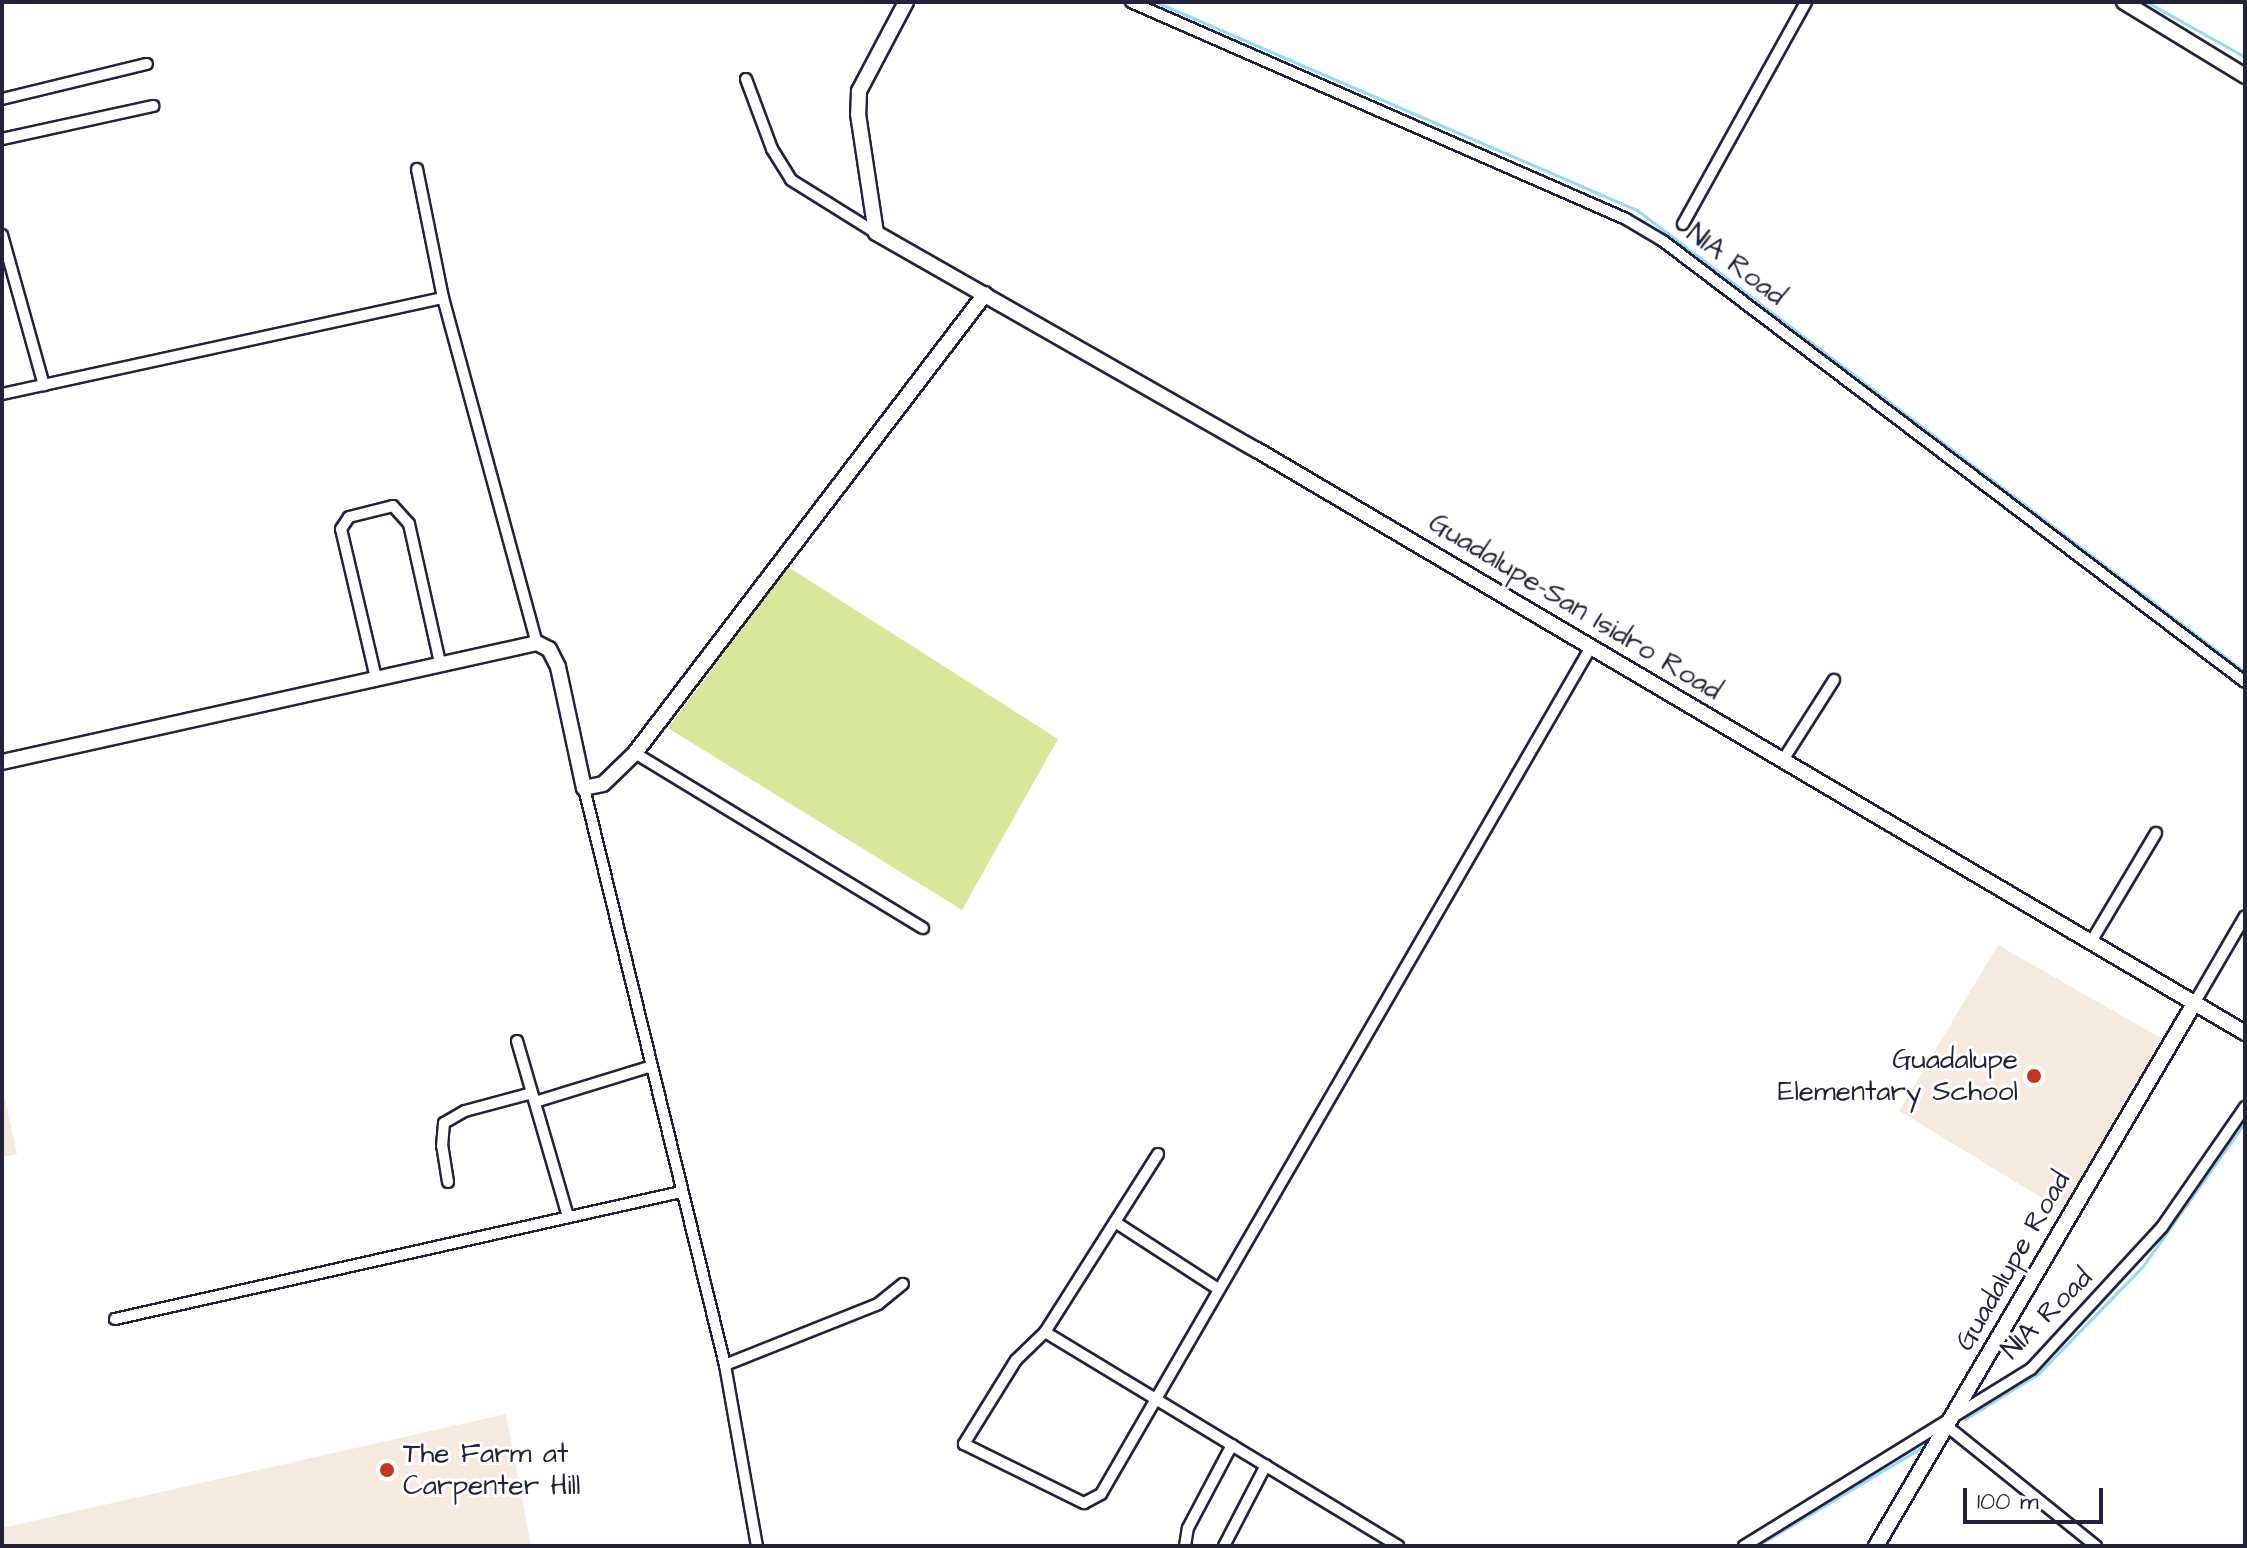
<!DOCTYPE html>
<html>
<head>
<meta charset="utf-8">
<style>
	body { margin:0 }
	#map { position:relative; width:2247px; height:1548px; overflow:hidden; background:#fff; font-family:"Architects Daughter",sans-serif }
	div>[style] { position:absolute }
	.built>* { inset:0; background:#f6eadf }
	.green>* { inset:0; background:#d7e89b }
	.stream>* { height:3px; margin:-1.5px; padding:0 1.5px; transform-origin:1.5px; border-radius:1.5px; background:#94d9f6 }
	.roads { filter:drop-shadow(2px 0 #22223b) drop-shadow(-2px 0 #22223b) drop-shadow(0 2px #22223b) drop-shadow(0 -2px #22223b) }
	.street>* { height:10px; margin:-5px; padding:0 5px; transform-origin:5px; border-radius:5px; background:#fff }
	.secondary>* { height:14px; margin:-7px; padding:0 7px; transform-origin:7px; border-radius:7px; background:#fff }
	.dots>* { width:22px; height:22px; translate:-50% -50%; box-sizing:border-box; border:4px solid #fff; border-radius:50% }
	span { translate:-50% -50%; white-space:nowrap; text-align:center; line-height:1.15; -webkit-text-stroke:6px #fff; paint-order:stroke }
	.street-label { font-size:28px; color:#22223b }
	.poi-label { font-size:28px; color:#22223b }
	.right { translate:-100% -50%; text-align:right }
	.left { translate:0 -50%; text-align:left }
	.frame { position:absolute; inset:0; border:4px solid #22223b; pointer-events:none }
	.scale { position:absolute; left:1963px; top:1488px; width:140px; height:36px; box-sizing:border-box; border:4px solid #22223b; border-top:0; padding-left:10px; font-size:24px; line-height:28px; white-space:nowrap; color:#22223b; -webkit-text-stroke:6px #fff; paint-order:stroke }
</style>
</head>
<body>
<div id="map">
	<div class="built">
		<i style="clip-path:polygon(1998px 945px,2168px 1042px,2067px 1213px,1899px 1111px)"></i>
		<i style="clip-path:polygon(2px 1086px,17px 1154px,2px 1157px)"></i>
		<i style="clip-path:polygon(506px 1414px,531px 1546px,2px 1546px,2px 1528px)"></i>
	</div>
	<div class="green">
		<i style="clip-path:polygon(788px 567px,1058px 739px,962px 910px,668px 728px)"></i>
	</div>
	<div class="stream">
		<i style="left:1156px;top:2px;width:524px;rotate:23.39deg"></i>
		<i style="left:1637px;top:210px;width:764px;rotate:37.23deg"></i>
		<i style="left:2147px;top:2px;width:112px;rotate:29.3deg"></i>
		<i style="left:1965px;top:1419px;width:86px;rotate:-31.7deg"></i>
		<i style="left:2038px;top:1374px;width:151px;rotate:-45.8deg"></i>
		<i style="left:2143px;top:1266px;width:176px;rotate:-54.7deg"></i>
		<i style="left:1757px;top:1546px;width:200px;rotate:-30.9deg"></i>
	</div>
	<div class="roads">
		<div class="street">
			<i style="left:1131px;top:2px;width:540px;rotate:23.67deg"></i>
			<i style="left:1626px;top:219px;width:43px;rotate:30.7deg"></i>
			<i style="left:1663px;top:241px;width:730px;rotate:37.15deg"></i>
			<i style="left:746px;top:79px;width:75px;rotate:69.6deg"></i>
			<i style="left:772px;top:149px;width:36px;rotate:58deg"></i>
			<i style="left:791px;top:180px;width:100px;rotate:31.9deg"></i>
			<i style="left:2px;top:99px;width:149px;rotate:-13.6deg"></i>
			<i style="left:2px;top:139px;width:155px;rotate:-12.3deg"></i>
			<i style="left:417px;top:169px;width:132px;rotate:78.6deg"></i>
			<i style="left:443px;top:298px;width:358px;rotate:74.8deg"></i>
			<i style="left:1683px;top:224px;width:254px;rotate:-61deg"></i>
			<i style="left:2px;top:235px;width:156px;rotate:74.4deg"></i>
			<i style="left:2px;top:394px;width:451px;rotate:-12.3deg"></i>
			<i style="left:376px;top:678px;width:153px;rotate:-103.2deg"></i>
			<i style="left:341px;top:529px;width:14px;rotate:-56deg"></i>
			<i style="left:349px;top:517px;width:45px;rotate:-14deg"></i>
			<i style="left:393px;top:506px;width:24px;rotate:48deg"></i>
			<i style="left:409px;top:524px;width:142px;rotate:77.4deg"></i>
			<i style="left:635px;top:753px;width:337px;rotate:31.3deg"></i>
			<i style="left:1783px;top:760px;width:95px;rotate:-57.5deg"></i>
			<i style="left:584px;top:788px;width:594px;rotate:76.27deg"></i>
			<i style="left:725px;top:1365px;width:184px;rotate:80deg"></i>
			<i style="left:2091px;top:942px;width:127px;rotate:-59.2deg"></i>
			<i style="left:2195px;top:1002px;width:99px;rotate:-59.8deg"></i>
			<i style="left:517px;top:1041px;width:183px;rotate:73.8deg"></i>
			<i style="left:535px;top:1102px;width:119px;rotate:-17.1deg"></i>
			<i style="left:1158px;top:1154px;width:211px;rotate:122.4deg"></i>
			<i style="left:1045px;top:1332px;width:40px;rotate:136deg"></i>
			<i style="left:1016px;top:1360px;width:99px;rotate:121.8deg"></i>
			<i style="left:964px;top:1444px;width:134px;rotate:26.2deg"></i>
			<i style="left:1084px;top:1503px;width:19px;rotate:-28deg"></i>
			<i style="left:1101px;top:1494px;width:979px;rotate:-59.95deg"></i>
			<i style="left:448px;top:1182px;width:36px;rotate:-99deg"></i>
			<i style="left:442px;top:1146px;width:23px;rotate:-85deg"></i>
			<i style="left:444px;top:1123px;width:24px;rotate:-30deg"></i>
			<i style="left:465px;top:1111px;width:69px;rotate:-15deg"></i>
			<i style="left:1115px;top:1222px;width:123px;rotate:33deg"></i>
			<i style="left:115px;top:1319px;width:580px;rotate:-12.65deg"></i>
			<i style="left:1045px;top:1332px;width:413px;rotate:31.2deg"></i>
			<i style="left:725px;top:1365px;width:165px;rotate:-21.7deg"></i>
			<i style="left:878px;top:1304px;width:32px;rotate:-39deg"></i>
			<i style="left:1948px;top:1427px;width:190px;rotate:38.8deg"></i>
			<i style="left:1185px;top:1546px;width:18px;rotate:-81deg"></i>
			<i style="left:1188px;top:1528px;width:94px;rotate:-62.1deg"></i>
			<i style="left:1224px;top:1546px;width:91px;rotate:-62.6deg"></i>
			<i style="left:1744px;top:1546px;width:337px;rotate:-31.7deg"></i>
			<i style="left:2031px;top:1369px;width:193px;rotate:-47.3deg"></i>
			<i style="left:2162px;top:1227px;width:146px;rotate:-55.3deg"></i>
		</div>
		<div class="secondary">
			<i style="left:906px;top:2px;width:101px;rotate:117.8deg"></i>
			<i style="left:859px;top:91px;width:23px;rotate:92deg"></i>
			<i style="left:858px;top:114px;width:120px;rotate:81.4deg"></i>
			<i style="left:876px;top:233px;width:438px;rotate:29.7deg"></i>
			<i style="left:1257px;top:450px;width:1147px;rotate:30.54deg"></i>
			<i style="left:2124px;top:2px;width:142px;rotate:31.4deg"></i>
			<i style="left:2px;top:762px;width:548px;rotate:-12.54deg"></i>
			<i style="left:537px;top:643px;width:13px;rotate:27deg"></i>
			<i style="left:549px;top:649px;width:20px;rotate:63deg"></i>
			<i style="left:558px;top:667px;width:124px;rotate:77.9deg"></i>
			<i style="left:584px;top:788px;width:19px;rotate:-12deg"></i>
			<i style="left:603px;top:784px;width:45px;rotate:-44.1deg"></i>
			<i style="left:635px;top:753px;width:577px;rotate:-52.67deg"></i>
			<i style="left:1876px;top:1546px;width:631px;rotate:-59.61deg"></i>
		</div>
	</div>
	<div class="dots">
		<i style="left:2034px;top:1076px;background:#c8321e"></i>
		<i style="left:387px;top:1470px;background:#c8321e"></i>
	</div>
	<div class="street-label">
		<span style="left:1736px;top:265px;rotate:37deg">NIA Road</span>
		<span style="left:1575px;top:607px;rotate:31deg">Guadalupe-San Isidro Road</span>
		<span style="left:2013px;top:1261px;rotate:-60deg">Guadalupe Road</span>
		<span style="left:2047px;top:1314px;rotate:-45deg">NIA Road</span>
	</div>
	<div class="poi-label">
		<span class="right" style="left:2018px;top:1076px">Guadalupe<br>Elementary School</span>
		<span class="left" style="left:403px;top:1470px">The Farm at<br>Carpenter Hill</span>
	</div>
	<div class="frame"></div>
	<div class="scale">100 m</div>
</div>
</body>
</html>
